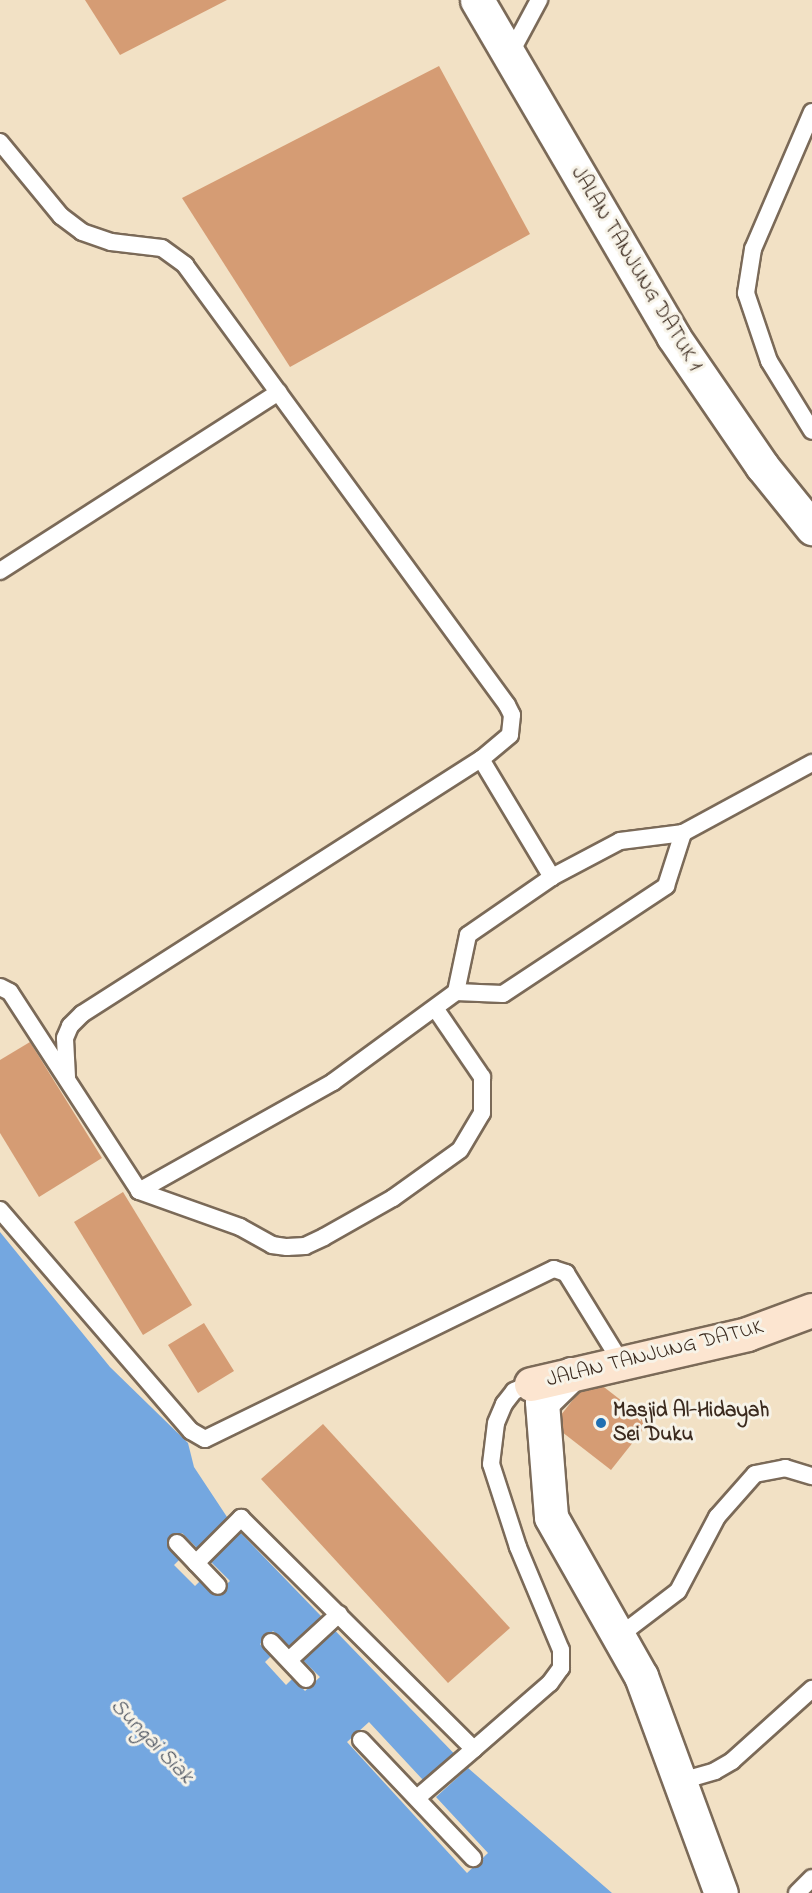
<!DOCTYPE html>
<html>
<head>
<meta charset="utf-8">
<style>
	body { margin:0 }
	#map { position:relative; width:812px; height:1893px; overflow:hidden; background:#f2e1c5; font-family:"Indie Flower",sans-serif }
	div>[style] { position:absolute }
	.water>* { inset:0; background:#74a7e0 }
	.pier>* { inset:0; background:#f2e1c5 }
	.building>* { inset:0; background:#d59c74 }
	.roads { filter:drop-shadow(2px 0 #7b6a58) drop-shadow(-2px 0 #7b6a58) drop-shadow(0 2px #7b6a58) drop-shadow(0 -2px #7b6a58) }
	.service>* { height:16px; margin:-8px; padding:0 8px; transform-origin:8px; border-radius:8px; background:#fff }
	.minor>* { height:33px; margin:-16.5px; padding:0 16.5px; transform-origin:16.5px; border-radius:16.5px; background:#fff }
	.secondary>* { height:33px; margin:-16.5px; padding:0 16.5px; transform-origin:16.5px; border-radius:16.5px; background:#fce5d0 }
	.dots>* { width:16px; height:16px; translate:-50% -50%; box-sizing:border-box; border:3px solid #f7f3e8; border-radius:50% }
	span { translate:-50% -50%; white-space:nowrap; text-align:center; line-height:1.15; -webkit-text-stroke:6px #f7f3e8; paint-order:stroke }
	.street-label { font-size:21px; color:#3b2a1e }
	.poi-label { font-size:21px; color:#3b2a1e; font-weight:700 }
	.left { translate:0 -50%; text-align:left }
	.water-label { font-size:22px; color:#4f5662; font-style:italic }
</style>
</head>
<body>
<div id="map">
	<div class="water">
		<i style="clip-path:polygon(0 1232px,110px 1367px,188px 1443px,194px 1467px,231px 1523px,468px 1768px,612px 1893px,0 1893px)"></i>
	</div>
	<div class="pier">
		<i style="clip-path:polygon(182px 1533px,230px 1581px,216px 1594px,202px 1579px,195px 1586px,174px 1565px,181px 1558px,170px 1546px)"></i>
		<i style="clip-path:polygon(273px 1631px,320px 1677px,305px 1691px,293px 1678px,286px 1685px,265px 1662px,271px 1656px,260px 1644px)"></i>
		<i style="clip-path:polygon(369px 1722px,423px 1780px,454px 1753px,468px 1768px,436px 1797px,488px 1853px,467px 1873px,347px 1742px)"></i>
	</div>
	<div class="building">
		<i style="clip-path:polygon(85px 0,227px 0,120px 55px)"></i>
		<i style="clip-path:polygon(439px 66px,530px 234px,290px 367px,182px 198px)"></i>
		<i style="clip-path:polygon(30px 1042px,102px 1158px,39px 1197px,0 1133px,0 1060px)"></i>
		<i style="clip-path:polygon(123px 1192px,192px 1305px,143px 1335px,74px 1222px)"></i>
		<i style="clip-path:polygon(204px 1323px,234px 1371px,198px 1393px,168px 1345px)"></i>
		<i style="clip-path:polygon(591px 1377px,649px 1422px,611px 1470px,553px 1425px)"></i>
		<i style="clip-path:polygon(323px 1424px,510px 1628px,448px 1683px,261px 1479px)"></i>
	</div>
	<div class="roads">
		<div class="service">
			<i style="left:509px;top:56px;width:64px;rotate:-61.8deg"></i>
			<i style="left:812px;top:112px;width:149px;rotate:113.3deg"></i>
			<i style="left:753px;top:249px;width:45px;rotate:99deg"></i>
			<i style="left:746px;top:293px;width:72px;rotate:71.3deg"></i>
			<i style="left:769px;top:361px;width:82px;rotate:58.4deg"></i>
			<i style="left:0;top:142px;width:96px;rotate:50.5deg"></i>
			<i style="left:61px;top:216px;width:26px;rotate:37deg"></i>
			<i style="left:82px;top:232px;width:31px;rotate:19deg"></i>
			<i style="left:111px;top:242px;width:51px;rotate:6.7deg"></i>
			<i style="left:162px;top:248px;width:29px;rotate:36deg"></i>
			<i style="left:185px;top:265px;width:545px;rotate:53.8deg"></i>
			<i style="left:507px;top:705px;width:11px;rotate:63deg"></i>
			<i style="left:512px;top:715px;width:20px;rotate:96deg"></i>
			<i style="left:510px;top:735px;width:38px;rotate:140deg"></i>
			<i style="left:0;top:571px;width:331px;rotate:-32.7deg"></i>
			<i style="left:0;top:987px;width:11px;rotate:27deg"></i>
			<i style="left:10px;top:992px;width:237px;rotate:57deg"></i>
			<i style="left:139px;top:1191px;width:223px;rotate:-29.3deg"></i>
			<i style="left:333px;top:1082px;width:152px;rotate:-36.2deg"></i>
			<i style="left:456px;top:992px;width:47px;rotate:2.4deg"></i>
			<i style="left:503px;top:994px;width:196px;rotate:-33.5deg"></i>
			<i style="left:666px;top:886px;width:56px;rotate:-72.2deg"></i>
			<i style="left:456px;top:992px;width:58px;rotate:-78.1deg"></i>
			<i style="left:468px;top:935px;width:102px;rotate:-34.6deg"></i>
			<i style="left:552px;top:877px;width:77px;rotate:-27.9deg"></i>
			<i style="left:620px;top:841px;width:64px;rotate:-7.2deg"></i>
			<i style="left:683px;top:833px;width:147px;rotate:-28.5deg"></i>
			<i style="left:67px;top:1077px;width:39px;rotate:-93deg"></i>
			<i style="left:65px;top:1038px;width:13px;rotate:-67deg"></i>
			<i style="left:70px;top:1026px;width:17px;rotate:-45deg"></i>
			<i style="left:82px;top:1014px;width:474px;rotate:-32.6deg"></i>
			<i style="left:481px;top:759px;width:138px;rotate:59deg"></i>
			<i style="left:139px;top:1191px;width:107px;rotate:19.6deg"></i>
			<i style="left:240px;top:1227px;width:37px;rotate:29deg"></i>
			<i style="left:272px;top:1245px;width:15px;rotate:8deg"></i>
			<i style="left:287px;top:1247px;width:18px;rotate:-3deg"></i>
			<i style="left:305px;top:1246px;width:21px;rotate:-25deg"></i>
			<i style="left:324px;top:1237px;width:79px;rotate:-29.5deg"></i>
			<i style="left:393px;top:1198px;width:82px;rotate:-35.6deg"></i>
			<i style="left:460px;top:1150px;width:43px;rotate:-59.3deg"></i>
			<i style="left:482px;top:1113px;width:36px;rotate:-90deg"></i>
			<i style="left:482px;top:1077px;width:83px;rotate:-124.3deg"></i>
			<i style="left:0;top:1210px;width:292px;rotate:49.2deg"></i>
			<i style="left:191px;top:1431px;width:16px;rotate:30deg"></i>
			<i style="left:205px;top:1439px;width:388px;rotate:-26deg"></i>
			<i style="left:554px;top:1269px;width:13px;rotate:18deg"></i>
			<i style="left:566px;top:1273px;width:105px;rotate:58.3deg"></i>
			<i style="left:177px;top:1543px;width:59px;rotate:46.4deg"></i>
			<i style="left:196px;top:1563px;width:64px;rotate:-45deg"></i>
			<i style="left:241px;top:1518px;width:328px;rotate:44.8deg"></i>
			<i style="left:474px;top:1749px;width:101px;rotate:-41deg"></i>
			<i style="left:550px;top:1683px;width:19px;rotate:-54deg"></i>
			<i style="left:561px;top:1668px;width:18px;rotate:-90deg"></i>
			<i style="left:561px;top:1650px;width:112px;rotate:-112.7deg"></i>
			<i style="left:518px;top:1547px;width:87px;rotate:-108deg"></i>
			<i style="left:491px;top:1464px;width:41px;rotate:-83deg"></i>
			<i style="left:496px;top:1423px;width:21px;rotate:-67deg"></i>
			<i style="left:504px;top:1404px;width:16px;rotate:-52deg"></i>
			<i style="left:514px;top:1391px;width:18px;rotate:-22deg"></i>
			<i style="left:619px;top:1636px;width:74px;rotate:-37.3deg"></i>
			<i style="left:678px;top:1591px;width:84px;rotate:-62.2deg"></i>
			<i style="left:717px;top:1517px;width:57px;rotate:-48.5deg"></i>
			<i style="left:755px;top:1474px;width:31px;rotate:-11deg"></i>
			<i style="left:785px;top:1468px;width:28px;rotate:17deg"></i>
			<i style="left:271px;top:1642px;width:51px;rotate:46.6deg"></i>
			<i style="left:289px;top:1660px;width:68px;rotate:-42.6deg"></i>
			<i style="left:361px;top:1740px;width:163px;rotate:46.5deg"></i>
			<i style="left:681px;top:1781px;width:35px;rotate:-16deg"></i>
			<i style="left:715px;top:1771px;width:20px;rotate:-30deg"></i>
			<i style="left:732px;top:1761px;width:108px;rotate:-42deg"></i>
			<i style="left:417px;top:1798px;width:75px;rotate:-40.7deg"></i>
			<i style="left:797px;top:1893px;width:21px;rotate:-45deg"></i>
		</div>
		<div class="minor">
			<i style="left:477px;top:0;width:389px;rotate:59.7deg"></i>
			<i style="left:673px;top:336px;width:158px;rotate:55.6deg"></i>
			<i style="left:762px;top:466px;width:80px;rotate:51.1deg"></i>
			<i style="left:571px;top:1374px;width:40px;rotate:136deg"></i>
			<i style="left:542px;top:1402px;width:115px;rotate:85.5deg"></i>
			<i style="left:551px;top:1517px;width:183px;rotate:60.5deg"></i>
			<i style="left:641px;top:1676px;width:231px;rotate:69.8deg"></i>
		</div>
		<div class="secondary">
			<i style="left:531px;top:1384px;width:222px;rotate:-13deg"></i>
			<i style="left:747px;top:1334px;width:69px;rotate:-20.3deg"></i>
		</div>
	</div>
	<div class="dots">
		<i style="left:601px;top:1423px;background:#1f6fb2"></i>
	</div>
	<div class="street-label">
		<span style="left:636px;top:269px;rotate:59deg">JALAN TANJUNG DATUK 1</span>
		<span style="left:655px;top:1354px;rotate:-14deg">JALAN TANJUNG DATUK</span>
	</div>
	<div class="poi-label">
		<span class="left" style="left:613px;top:1423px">Masjid Al-Hidayah<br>Sei Duku</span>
	</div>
	<div class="water-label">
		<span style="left:151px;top:1742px;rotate:46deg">Sungai Siak</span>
	</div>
</div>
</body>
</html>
